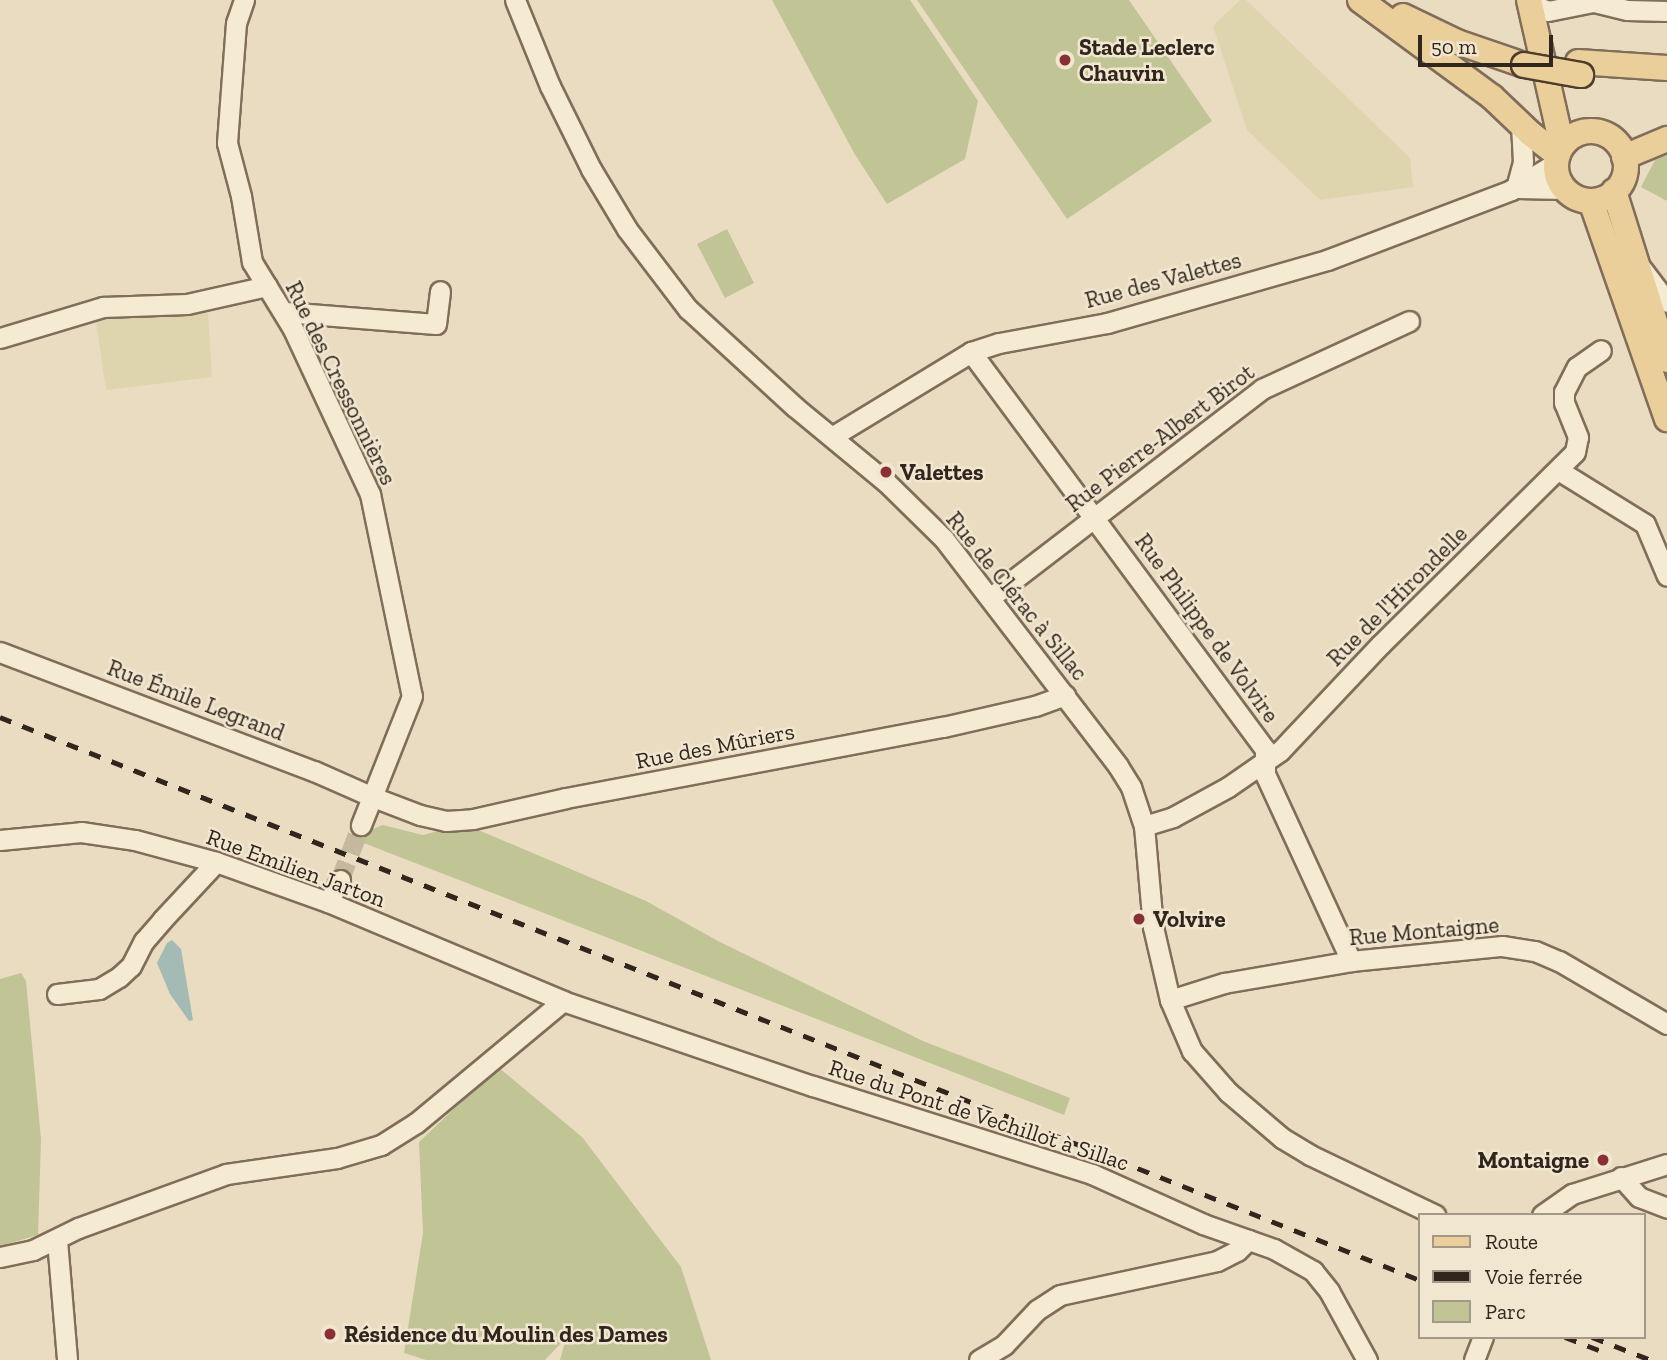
<!DOCTYPE html>
<html>
<head>
<meta charset="utf-8">
<style>
	body { margin:0 }
	#map { position:relative; width:1667px; height:1360px; overflow:hidden; background:#e9dcc0; font-family:"Zilla Slab",serif }
	div>[style] { position:absolute }
	.farmland>* { inset:0; background:#ded5ae }
	.green>* { inset:0; background:#c1c596 }
	.water>* { inset:0; background:#a3bbb4 }
	.minor-tunnel>* { height:19px; margin-top:-9.5px; transform-origin:0; background:repeating-linear-gradient(90deg,#c4b89f 0 19px,transparent 0 29px) }
	.roads { filter:drop-shadow(2px 0 #806d5a) drop-shadow(-2px 0 #806d5a) drop-shadow(0 2px #806d5a) drop-shadow(0 -2px #806d5a) }
	.minor>* { height:19px; margin:-9.5px; padding:0 9.5px; transform-origin:9.5px; border-radius:9.5px; background:#f5ead2 }
	.major>* { height:24px; margin:-12px; padding:0 12px; transform-origin:12px; border-radius:12px; background:#eacf9a }
	.major>.ring { margin:-12px; padding:0; box-sizing:content-box; background:none; border:24px solid #eacf9a; border-radius:50% }
	.rail>* { height:5px; margin-top:-2.5px; transform-origin:0; background:repeating-linear-gradient(90deg,#31261d 0 12px,transparent 0 24px) }
	.bridges { filter:drop-shadow(2px 0 #4e3c2e) drop-shadow(-2px 0 #4e3c2e) drop-shadow(0 2px #4e3c2e) drop-shadow(0 -2px #4e3c2e) }
	.major-bridge>* { height:24px; margin:-12px; padding:0 12px; transform-origin:12px; border-radius:12px; background:#eacf9a }
	.dots>* { width:19px; height:19px; translate:-50% -50%; box-sizing:border-box; border:4px solid #f1e6cf; border-radius:50% }
	span { translate:-50% -50%; white-space:nowrap; text-align:center; line-height:1.15; -webkit-text-stroke:5px #f1e6cf; paint-order:stroke }
	.poi-label { font-size:23px; color:#31261d; font-weight:700 }
	.left { translate:0 -50%; text-align:left }
	.right { translate:-100% -50%; text-align:right }
	.street-label { font-size:23px; color:#31261d }
	.legend { position:absolute; left:1418px; top:1213px; width:228px; height:126px; box-sizing:border-box; background:#f1e6cf; border:2px solid #a49988; margin:0; padding:9px 12px; list-style:none; font-size:21px; color:#31261d }
	.legend li { display:flex; align-items:center; gap:14px; height:35px }
	.legend b { width:35px; border:2px solid #a49988 }
	.scale { position:absolute; left:1418px; top:35px; width:135px; height:32px; box-sizing:border-box; border:4px solid #31261d; border-top:0; padding-left:9px; font-size:21px; line-height:24px; white-space:nowrap; color:#31261d; -webkit-text-stroke:5px #f1e6cf; paint-order:stroke }
</style>
</head>
<body>
<div id="map">
	<div class="farmland">
		<i style="clip-path:polygon(1240px 0,1246px 0,1410px 158px,1413px 187px,1320px 200px,1247px 130px,1213px 26px)"></i>
		<i style="clip-path:polygon(208px 313px,212px 377px,106px 390px,95px 314px)"></i>
	</div>
	<div class="green">
		<i style="clip-path:polygon(772px 0,910px 0,978px 101px,965px 159px,887px 204px,854px 153px)"></i>
		<i style="clip-path:polygon(917px 0,1129px 0,1212px 121px,1067px 219px)"></i>
		<i style="clip-path:polygon(1667px 155px,1667px 201px,1641px 187px,1655px 160px)"></i>
		<i style="clip-path:polygon(727px 229px,754px 283px,725px 298px,697px 244px)"></i>
		<i style="clip-path:polygon(464px 824px,646px 901px,718px 941px,923px 1041px,1070px 1098px,1064px 1115px,361px 842px,367px 831px,383px 825px,423px 835px)"></i>
		<i style="clip-path:polygon(21px 973px,26px 981px,41px 1139px,38px 1235px,0 1246px,0 979px)"></i>
		<i style="clip-path:polygon(498px 1067px,582px 1137px,681px 1267px,711px 1360px,560px 1360px,566px 1338px,545px 1360px,426px 1360px,404px 1353px,423px 1233px,419px 1142px)"></i>
	</div>
	<div class="water">
		<i style="clip-path:polygon(172px 940px,181px 949px,193px 1020px,189px 1021px,170px 994px,157px 963px,167px 943px)"></i>
	</div>
	<div class="minor-tunnel">
		<i style="left:340px;top:880px;width:59px;rotate:-69.1deg"></i>
	</div>
	<div class="roads">
		<div class="minor">
			<i style="left:244px;top:0;width:24px;rotate:109deg"></i>
			<i style="left:236px;top:23px;width:120px;rotate:94.3deg"></i>
			<i style="left:227px;top:143px;width:55px;rotate:75.2deg"></i>
			<i style="left:241px;top:196px;width:67px;rotate:80.5deg"></i>
			<i style="left:252px;top:262px;width:79px;rotate:58.5deg"></i>
			<i style="left:293px;top:329px;width:182px;rotate:65deg"></i>
			<i style="left:370px;top:494px;width:206px;rotate:78.3deg"></i>
			<i style="left:412px;top:696px;width:139px;rotate:111.6deg"></i>
			<i style="left:515px;top:0;width:93px;rotate:67.9deg"></i>
			<i style="left:550px;top:86px;width:93px;rotate:63.7deg"></i>
			<i style="left:591px;top:169px;width:70px;rotate:59deg"></i>
			<i style="left:627px;top:229px;width:101px;rotate:52.7deg"></i>
			<i style="left:688px;top:309px;width:145px;rotate:42.5deg"></i>
			<i style="left:795px;top:407px;width:118px;rotate:39.5deg"></i>
			<i style="left:886px;top:482px;width:81px;rotate:44.5deg"></i>
			<i style="left:944px;top:539px;width:286px;rotate:52.5deg"></i>
			<i style="left:1118px;top:766px;width:25px;rotate:58deg"></i>
			<i style="left:1131px;top:787px;width:41px;rotate:71.6deg"></i>
			<i style="left:1144px;top:826px;width:101px;rotate:84.9deg"></i>
			<i style="left:1153px;top:927px;width:75px;rotate:76.9deg"></i>
			<i style="left:1170px;top:1000px;width:56px;rotate:66.7deg"></i>
			<i style="left:1192px;top:1051px;width:55px;rotate:48.7deg"></i>
			<i style="left:1228px;top:1092px;width:71px;rotate:40.4deg"></i>
			<i style="left:1282px;top:1138px;width:33px;rotate:31deg"></i>
			<i style="left:1310px;top:1155px;width:139px;rotate:25.6deg"></i>
			<i style="left:1586px;top:0;width:42px;rotate:13.7deg"></i>
			<i style="left:1627px;top:10px;width:40px;rotate:1.4deg"></i>
			<i style="left:1531px;top:4px;width:18px;rotate:22deg"></i>
			<i style="left:1548px;top:11px;width:46px;rotate:-11.3deg"></i>
			<i style="left:1516px;top:188px;width:27px;rotate:-75deg"></i>
			<i style="left:1523px;top:162px;width:39px;rotate:-93deg"></i>
			<i style="left:1517px;top:188px;width:47px;rotate:1.2deg"></i>
			<i style="left:1642px;top:269px;width:41px;rotate:52.9deg"></i>
			<i style="left:284px;top:312px;width:152px;rotate:4.5deg"></i>
			<i style="left:436px;top:324px;width:33px;rotate:-83deg"></i>
			<i style="left:0;top:338px;width:108px;rotate:-16.8deg"></i>
			<i style="left:103px;top:307px;width:84px;rotate:-2deg"></i>
			<i style="left:187px;top:304px;width:82px;rotate:-12.7deg"></i>
			<i style="left:971px;top:352px;width:494px;rotate:53.5deg"></i>
			<i style="left:1265px;top:749px;width:25px;rotate:90deg"></i>
			<i style="left:1265px;top:774px;width:206px;rotate:65.3deg"></i>
			<i style="left:833px;top:436px;width:162px;rotate:-31.3deg"></i>
			<i style="left:971px;top:352px;width:29px;rotate:-18deg"></i>
			<i style="left:999px;top:343px;width:110px;rotate:-10.5deg"></i>
			<i style="left:1107px;top:323px;width:229px;rotate:-16deg"></i>
			<i style="left:1327px;top:260px;width:197px;rotate:-20.8deg"></i>
			<i style="left:1511px;top:190px;width:52px;rotate:-31deg"></i>
			<i style="left:1558px;top:470px;width:102px;rotate:31.8deg"></i>
			<i style="left:1645px;top:524px;width:56px;rotate:67.1deg"></i>
			<i style="left:991px;top:597px;width:342px;rotate:-37.5deg"></i>
			<i style="left:1262px;top:389px;width:162px;rotate:-24.8deg"></i>
			<i style="left:0;top:652px;width:336px;rotate:20.8deg"></i>
			<i style="left:314px;top:771px;width:64px;rotate:23.8deg"></i>
			<i style="left:373px;top:797px;width:50px;rotate:21deg"></i>
			<i style="left:420px;top:815px;width:27px;rotate:13deg"></i>
			<i style="left:446px;top:821px;width:27px;rotate:-4deg"></i>
			<i style="left:473px;top:819px;width:95px;rotate:-12.7deg"></i>
			<i style="left:566px;top:798px;width:384px;rotate:-10.7deg"></i>
			<i style="left:943px;top:727px;width:94px;rotate:-12.9deg"></i>
			<i style="left:1035px;top:706px;width:32px;rotate:-20deg"></i>
			<i style="left:1144px;top:826px;width:30px;rotate:-17deg"></i>
			<i style="left:1173px;top:817px;width:63px;rotate:-28.6deg"></i>
			<i style="left:1228px;top:787px;width:63px;rotate:-34.7deg"></i>
			<i style="left:1280px;top:751px;width:146px;rotate:-46.7deg"></i>
			<i style="left:1380px;top:645px;width:274px;rotate:-44.7deg"></i>
			<i style="left:1575px;top:452px;width:15px;rotate:-79deg"></i>
			<i style="left:1578px;top:437px;width:37px;rotate:-112deg"></i>
			<i style="left:1564px;top:403px;width:11px;rotate:-90deg"></i>
			<i style="left:1564px;top:392px;width:28px;rotate:-63deg"></i>
			<i style="left:1577px;top:367px;width:29px;rotate:-35deg"></i>
			<i style="left:0;top:840px;width:81px;rotate:-5.6deg"></i>
			<i style="left:81px;top:832px;width:55px;rotate:8.4deg"></i>
			<i style="left:135px;top:840px;width:84px;rotate:15.2deg"></i>
			<i style="left:216px;top:862px;width:119px;rotate:19.7deg"></i>
			<i style="left:328px;top:902px;width:255px;rotate:22.8deg"></i>
			<i style="left:563px;top:1001px;width:264px;rotate:18.8deg"></i>
			<i style="left:813px;top:1086px;width:293px;rotate:17.5deg"></i>
			<i style="left:1092px;top:1174px;width:122px;rotate:24.2deg"></i>
			<i style="left:1203px;top:1224px;width:75px;rotate:19.4deg"></i>
			<i style="left:1274px;top:1249px;width:45px;rotate:29.4deg"></i>
			<i style="left:1313px;top:1271px;width:26px;rotate:51deg"></i>
			<i style="left:1329px;top:1291px;width:79px;rotate:61.2deg"></i>
			<i style="left:328px;top:902px;width:25px;rotate:-61deg"></i>
			<i style="left:57px;top:994px;width:42px;rotate:-6.8deg"></i>
			<i style="left:99px;top:989px;width:23px;rotate:-31deg"></i>
			<i style="left:119px;top:977px;width:16px;rotate:-43deg"></i>
			<i style="left:131px;top:966px;width:28px;rotate:-63deg"></i>
			<i style="left:144px;top:941px;width:28px;rotate:-49deg"></i>
			<i style="left:162px;top:920px;width:79px;rotate:-47deg"></i>
			<i style="left:1170px;top:1000px;width:57px;rotate:-17.5deg"></i>
			<i style="left:1224px;top:983px;width:129px;rotate:-9.8deg"></i>
			<i style="left:1351px;top:961px;width:152px;rotate:-5.7deg"></i>
			<i style="left:1502px;top:946px;width:33px;rotate:9deg"></i>
			<i style="left:1535px;top:951px;width:26px;rotate:23deg"></i>
			<i style="left:1559px;top:961px;width:125px;rotate:30.3deg"></i>
			<i style="left:1621px;top:1177px;width:27px;rotate:48deg"></i>
			<i style="left:1639px;top:1197px;width:30px;rotate:21deg"></i>
			<i style="left:1542px;top:1215px;width:37px;rotate:-35deg"></i>
			<i style="left:1572px;top:1194px;width:100px;rotate:-17.5deg"></i>
			<i style="left:57px;top:1240px;width:120px;rotate:85.2deg"></i>
			<i style="left:0;top:1257px;width:34px;rotate:-12deg"></i>
			<i style="left:33px;top:1250px;width:50px;rotate:-26.1deg"></i>
			<i style="left:78px;top:1228px;width:158px;rotate:-20deg"></i>
			<i style="left:226px;top:1174px;width:112px;rotate:-8.2deg"></i>
			<i style="left:337px;top:1158px;width:46px;rotate:-16.5deg"></i>
			<i style="left:381px;top:1145px;width:41px;rotate:-32.2deg"></i>
			<i style="left:416px;top:1123px;width:191px;rotate:-39.7deg"></i>
			<i style="left:979px;top:1360px;width:29px;rotate:-31deg"></i>
			<i style="left:1004px;top:1345px;width:48px;rotate:-46.7deg"></i>
			<i style="left:1037px;top:1310px;width:27px;rotate:-33deg"></i>
			<i style="left:1060px;top:1295px;width:161px;rotate:-12.2deg"></i>
			<i style="left:1217px;top:1261px;width:22px;rotate:-27deg"></i>
			<i style="left:1237px;top:1251px;width:16px;rotate:-45deg"></i>
			<i style="left:1474px;top:1360px;width:25px;rotate:-69deg"></i>
		</div>
		<div class="major">
			<i style="left:1360px;top:0;width:164px;rotate:36.3deg"></i>
			<i style="left:1492px;top:97px;width:54px;rotate:43.5deg"></i>
			<i style="left:1531px;top:134px;width:34px;rotate:38deg"></i>
			<i style="left:1529px;top:0;width:149px;rotate:77.2deg"></i>
			<i style="left:1403px;top:16px;width:60px;rotate:25.7deg"></i>
			<i style="left:1457px;top:42px;width:71px;rotate:18.9deg"></i>
			<i style="left:1578px;top:62px;width:89px;rotate:3.9deg"></i>
			<i class="ring" style="left:1556px;top:131px;width:46px;height:46px"></i>
			<i style="left:1624px;top:157px;width:47px;rotate:-22.7deg"></i>
			<i style="left:1614px;top:191px;width:177px;rotate:72.6deg"></i>
			<i style="left:1591px;top:201px;width:231px;rotate:70.8deg"></i>
		</div>
	</div>
	<div class="rail">
		<i style="left:0;top:717px;width:1528px;rotate:21.63deg"></i>
		<i style="left:1565px;top:1337px;width:39px;rotate:21deg"></i>
		<i style="left:1592px;top:1337px;width:63px;rotate:21.3deg"></i>
	</div>
	<div class="bridges">
		<div class="major-bridge">
			<i style="left:1524px;top:65px;width:58px;rotate:10deg"></i>
		</div>
	</div>
	<div class="dots">
		<i style="left:1065px;top:60px;background:#893032"></i>
		<i style="left:886px;top:472px;background:#893032"></i>
		<i style="left:1139px;top:919px;background:#893032"></i>
		<i style="left:1603px;top:1160px;background:#893032"></i>
		<i style="left:330px;top:1334px;background:#893032"></i>
	</div>
	<div class="poi-label">
		<span class="left" style="left:1079px;top:60px">Stade Leclerc<br>Chauvin</span>
		<span class="left" style="left:900px;top:472px">Valettes</span>
		<span class="left" style="left:1153px;top:919px">Volvire</span>
		<span class="right" style="left:1589px;top:1160px">Montaigne</span>
		<span class="left" style="left:344px;top:1334px">Résidence du Moulin des Dames</span>
	</div>
	<div class="street-label">
		<span style="left:1163px;top:280px;rotate:-15deg">Rue des Valettes</span>
		<span style="left:341px;top:383px;rotate:64deg">Rue des Cressonnières</span>
		<span style="left:1160px;top:438px;rotate:-37deg">Rue Pierre-Albert Birot</span>
		<span style="left:1017px;top:596px;rotate:51deg">Rue de Clérac à Sillac</span>
		<span style="left:1397px;top:596px;rotate:-45deg">Rue de l'Hirondelle</span>
		<span style="left:1207px;top:628px;rotate:54deg">Rue Philippe de Volvire</span>
		<span style="left:196px;top:700px;rotate:21deg">Rue Émile Legrand</span>
		<span style="left:715px;top:746px;rotate:-11deg">Rue des Mûriers</span>
		<span style="left:296px;top:868px;rotate:20deg">Rue Emilien Jarton</span>
		<span style="left:1424px;top:931px;rotate:-5deg">Rue Montaigne</span>
		<span style="left:979px;top:1115px;rotate:18deg">Rue du Pont de Vechillot à Sillac</span>
	</div>
	<ul class="legend">
	<li><b style="height:9px;background:#eacf9a"></b>Route</li>
	<li><b style="height:9px;background:#31261d"></b>Voie ferrée</li>
	<li><b style="height:19px;background:#c1c596"></b>Parc</li>
	</ul>
	<div class="scale">50 m</div>
</div>
</body>
</html>
